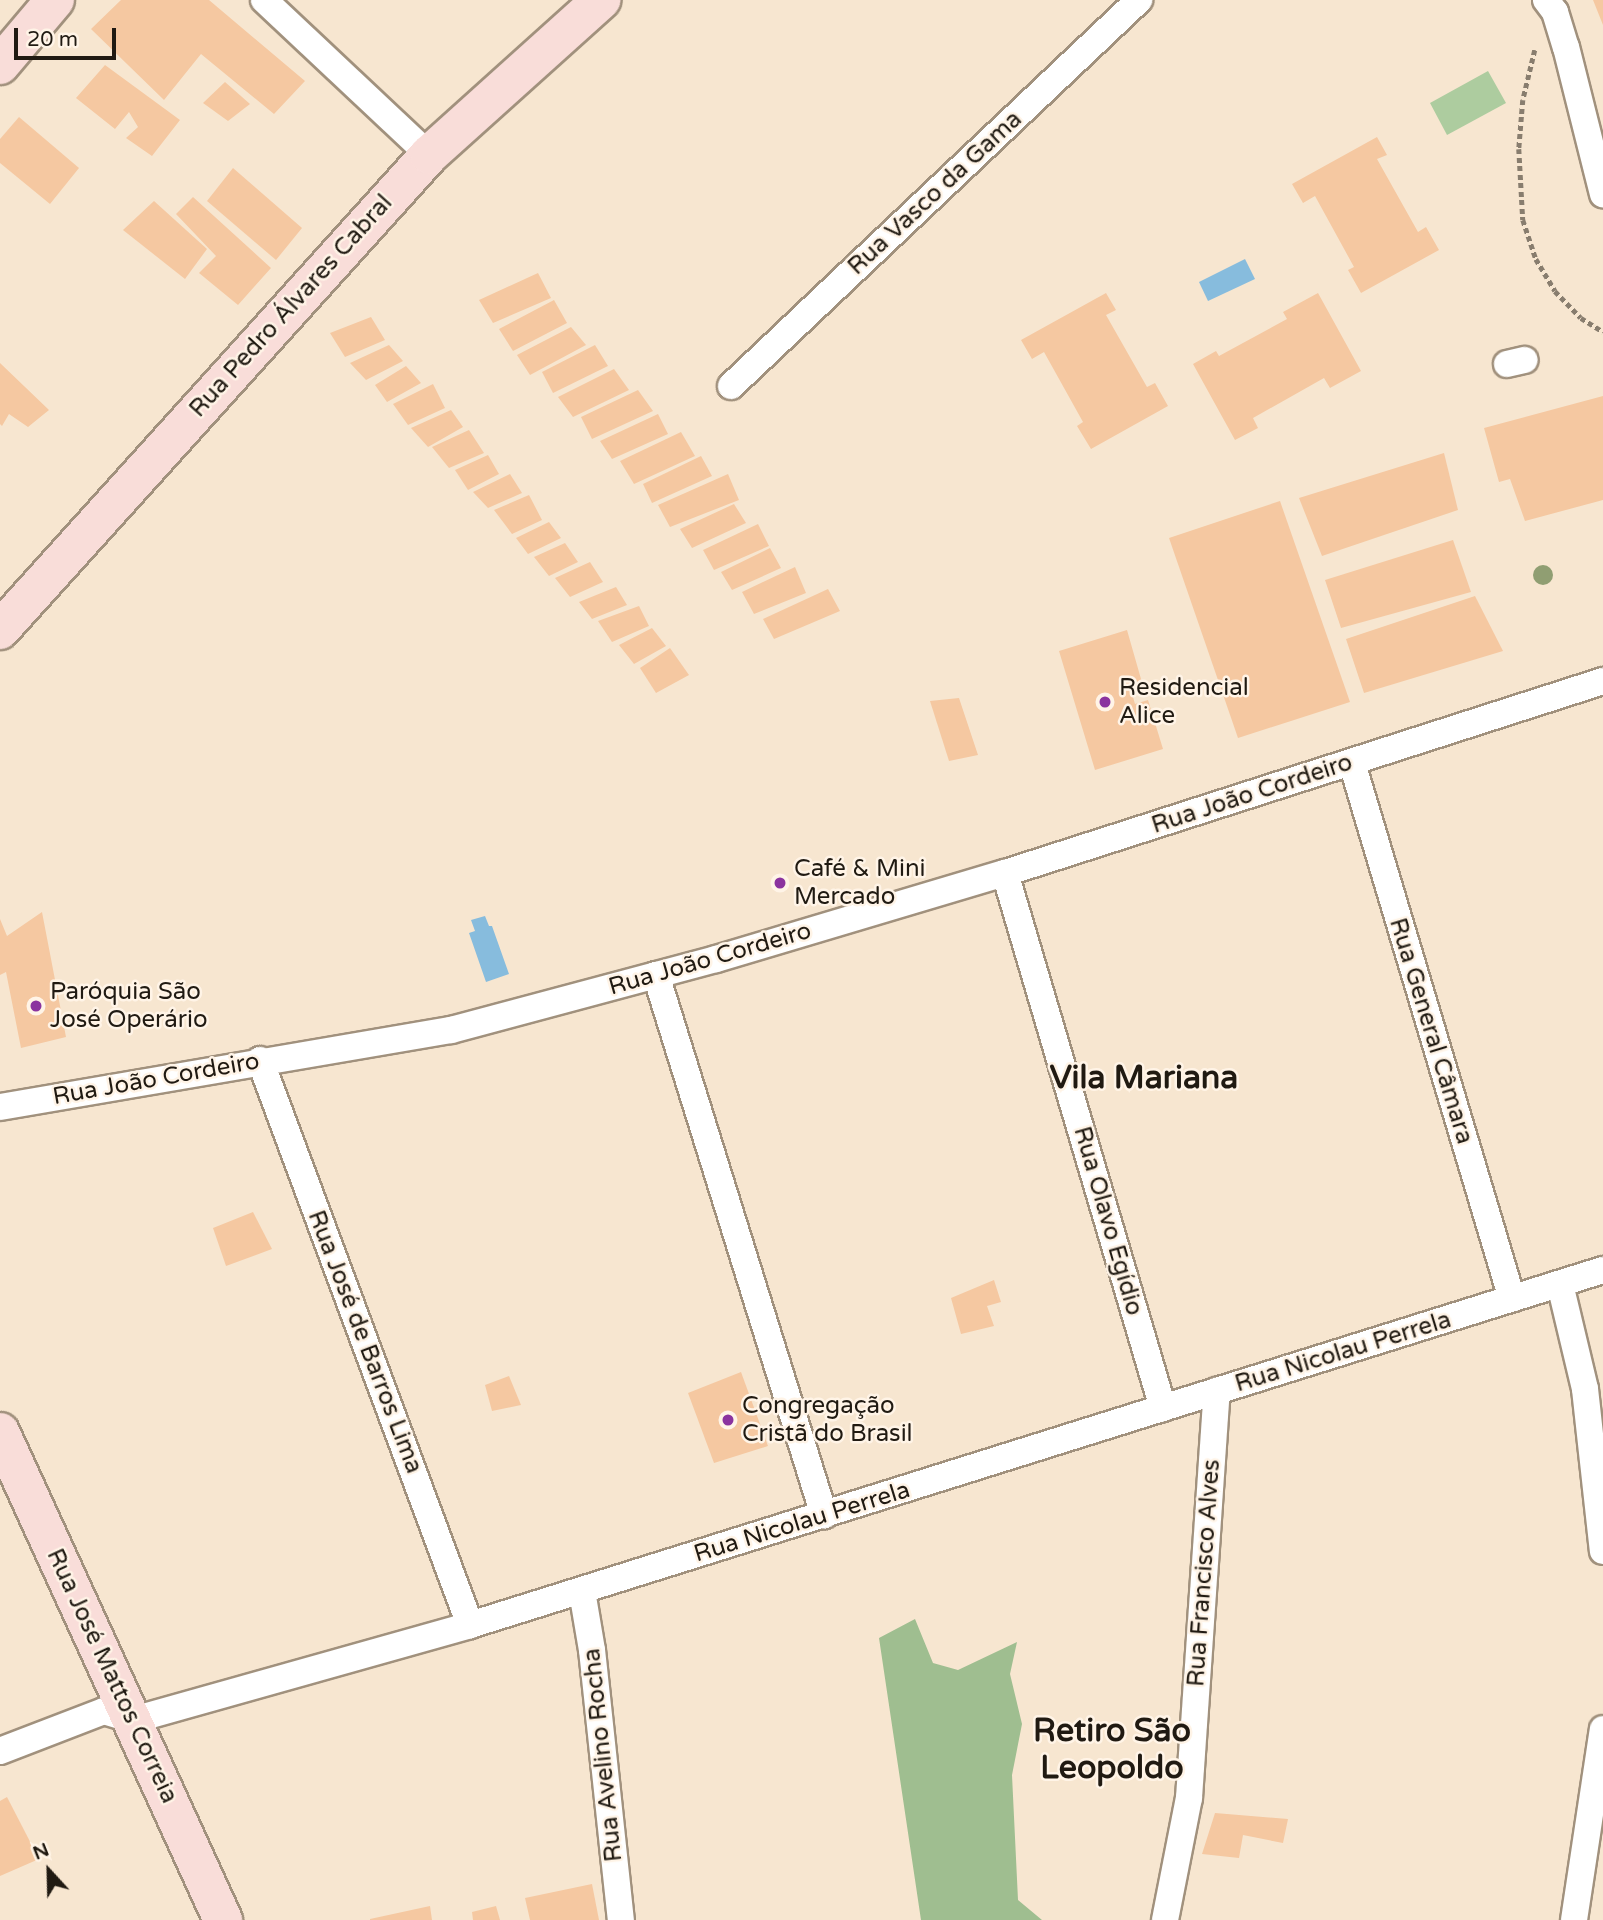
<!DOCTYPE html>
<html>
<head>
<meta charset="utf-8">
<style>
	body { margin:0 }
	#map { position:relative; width:1603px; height:1920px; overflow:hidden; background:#f7e6d0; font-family:"Varela Round",sans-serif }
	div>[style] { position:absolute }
	.green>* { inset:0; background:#adcc9f }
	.forest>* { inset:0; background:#9fbe90 }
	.water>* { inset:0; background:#87bcdd }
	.building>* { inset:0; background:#f5c8a1 }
	.path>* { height:4.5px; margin-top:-2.25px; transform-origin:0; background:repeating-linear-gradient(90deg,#887d6e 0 5px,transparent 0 8.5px) }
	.roads { filter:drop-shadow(2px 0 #a1917d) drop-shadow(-2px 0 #a1917d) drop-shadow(0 2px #a1917d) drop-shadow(0 -2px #a1917d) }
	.street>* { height:26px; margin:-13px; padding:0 13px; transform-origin:13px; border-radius:13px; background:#fff }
	.secondary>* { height:38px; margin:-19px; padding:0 19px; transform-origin:19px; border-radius:19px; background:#f9ddd9 }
	.trees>* { width:20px; height:20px; margin:-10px; border-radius:50%; background:#909e72 }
	.dots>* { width:19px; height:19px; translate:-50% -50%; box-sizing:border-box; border:4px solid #fff4e7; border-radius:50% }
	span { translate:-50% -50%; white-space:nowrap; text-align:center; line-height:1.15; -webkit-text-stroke:5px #fff4e7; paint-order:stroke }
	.street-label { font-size:24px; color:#201a12 }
	.poi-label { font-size:24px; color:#201a12 }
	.left { translate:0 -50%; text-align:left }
	.district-label { font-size:32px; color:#201a12; font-weight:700 }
	.north { position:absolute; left:14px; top:1836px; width:70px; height:70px; -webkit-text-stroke:5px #fff4e7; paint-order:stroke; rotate:338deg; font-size:19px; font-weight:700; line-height:28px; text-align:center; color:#201a12 }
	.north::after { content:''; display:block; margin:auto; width:24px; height:32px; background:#201a12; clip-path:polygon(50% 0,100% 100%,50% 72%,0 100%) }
	.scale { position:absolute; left:14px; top:28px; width:102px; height:32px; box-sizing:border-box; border:4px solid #201a12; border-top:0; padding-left:9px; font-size:21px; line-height:24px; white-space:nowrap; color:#201a12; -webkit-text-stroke:5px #fff4e7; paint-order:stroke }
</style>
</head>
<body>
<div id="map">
	<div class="green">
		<i style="clip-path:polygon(1488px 71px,1506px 103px,1447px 135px,1430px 103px)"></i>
	</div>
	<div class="forest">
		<i style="clip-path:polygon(915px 1619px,933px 1663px,958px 1670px,1017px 1642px,1010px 1674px,1022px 1724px,1012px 1775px,1018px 1900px,1042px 1920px,921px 1920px,879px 1638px)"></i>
	</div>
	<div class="water">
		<i style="clip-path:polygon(1245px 259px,1255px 279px,1208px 301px,1199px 282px)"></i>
		<i style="clip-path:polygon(485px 916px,489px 926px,492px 926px,509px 974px,486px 982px,469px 933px,475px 931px,471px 920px)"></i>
	</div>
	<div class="building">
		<i style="clip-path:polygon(121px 0,209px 0,305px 81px,274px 114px,201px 54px,164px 100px,91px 29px)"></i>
		<i style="clip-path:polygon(1593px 0,1603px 0,1603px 25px)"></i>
		<i style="clip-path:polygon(105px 65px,180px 120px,152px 156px,126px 138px,138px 127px,129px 112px,115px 129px,76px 98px)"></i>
		<i style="clip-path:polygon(225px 82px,250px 104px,228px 121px,203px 103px)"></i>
		<i style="clip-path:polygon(19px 117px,79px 168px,50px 204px,0 163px,0 139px)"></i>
		<i style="clip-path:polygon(1377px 137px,1387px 155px,1377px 159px,1418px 232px,1426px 227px,1439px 250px,1361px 293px,1348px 270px,1354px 267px,1315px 196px,1303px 203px,1292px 184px)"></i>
		<i style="clip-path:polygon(233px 168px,302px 228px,276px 260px,207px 201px)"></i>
		<i style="clip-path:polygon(193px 197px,271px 268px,238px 305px,199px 273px,216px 256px,176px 214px)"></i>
		<i style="clip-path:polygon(154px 201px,207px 249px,185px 279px,123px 230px)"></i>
		<i style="clip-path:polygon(538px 273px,551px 298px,493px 323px,479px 300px)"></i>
		<i style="clip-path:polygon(1106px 293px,1116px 310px,1106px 315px,1147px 387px,1155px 383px,1168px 406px,1091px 449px,1077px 426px,1083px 422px,1044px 352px,1032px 359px,1021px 340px)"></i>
		<i style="clip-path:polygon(1318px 293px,1361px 371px,1330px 388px,1324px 378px,1253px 418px,1258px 428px,1235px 440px,1193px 364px,1216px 351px,1219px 356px,1287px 319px,1283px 312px)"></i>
		<i style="clip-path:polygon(554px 300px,567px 323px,513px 351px,499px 329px)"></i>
		<i style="clip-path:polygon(371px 317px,385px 340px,345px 357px,330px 333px)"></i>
		<i style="clip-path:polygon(571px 327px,586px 345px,530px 375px,517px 355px)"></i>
		<i style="clip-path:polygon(389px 345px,403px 361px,366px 380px,350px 363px)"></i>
		<i style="clip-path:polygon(595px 345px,608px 366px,553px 393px,542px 372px)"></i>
		<i style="clip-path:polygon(0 363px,49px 410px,28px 427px,9px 414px,2px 426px,0 424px)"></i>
		<i style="clip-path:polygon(406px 366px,421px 383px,387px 402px,375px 385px)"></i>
		<i style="clip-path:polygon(614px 369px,629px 390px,573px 417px,558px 397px)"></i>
		<i style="clip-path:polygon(433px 384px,445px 408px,408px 425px,393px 404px)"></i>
		<i style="clip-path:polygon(638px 390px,653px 411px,592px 439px,581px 417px)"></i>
		<i style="clip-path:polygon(1603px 396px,1603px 500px,1525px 521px,1510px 479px,1499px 482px,1484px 428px)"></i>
		<i style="clip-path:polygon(451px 410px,463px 427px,428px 447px,411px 428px)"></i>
		<i style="clip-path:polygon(658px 414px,668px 434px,612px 459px,600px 441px)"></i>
		<i style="clip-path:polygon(469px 430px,484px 453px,449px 468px,432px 447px)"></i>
		<i style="clip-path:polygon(681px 432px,695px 456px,634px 484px,620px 461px)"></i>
		<i style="clip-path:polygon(1444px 453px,1458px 510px,1322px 556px,1299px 498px)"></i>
		<i style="clip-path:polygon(488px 455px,499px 474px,468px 490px,455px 470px)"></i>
		<i style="clip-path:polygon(701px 456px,712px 476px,652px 503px,643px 484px)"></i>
		<i style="clip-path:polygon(510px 474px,522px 493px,488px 508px,473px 492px)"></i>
		<i style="clip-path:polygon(728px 474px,739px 500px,670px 527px,658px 505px)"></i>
		<i style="clip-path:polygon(529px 495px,542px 520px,512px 534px,494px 510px)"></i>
		<i style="clip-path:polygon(1280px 501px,1350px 702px,1238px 738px,1169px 538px)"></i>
		<i style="clip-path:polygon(734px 504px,746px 523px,692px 548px,680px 529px)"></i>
		<i style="clip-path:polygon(549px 522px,561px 538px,528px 554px,516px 538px)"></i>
		<i style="clip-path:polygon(758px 524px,769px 546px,714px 570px,703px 550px)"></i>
		<i style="clip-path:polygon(1453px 540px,1471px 592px,1341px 628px,1325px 580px)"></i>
		<i style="clip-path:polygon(565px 543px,578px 562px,549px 576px,534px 557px)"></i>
		<i style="clip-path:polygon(770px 548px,781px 568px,732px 590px,721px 572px)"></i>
		<i style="clip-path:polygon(590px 562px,603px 582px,570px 597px,555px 578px)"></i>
		<i style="clip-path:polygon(795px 567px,806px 593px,754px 614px,742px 592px)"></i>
		<i style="clip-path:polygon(616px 587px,627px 605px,592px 619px,579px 602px)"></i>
		<i style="clip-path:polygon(828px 589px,840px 611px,774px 639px,763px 619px)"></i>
		<i style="clip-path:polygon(1475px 596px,1503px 651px,1364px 693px,1346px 639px)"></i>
		<i style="clip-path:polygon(639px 606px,649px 626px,612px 642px,598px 621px)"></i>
		<i style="clip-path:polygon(652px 628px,666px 646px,634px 664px,619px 645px)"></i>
		<i style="clip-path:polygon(1127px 630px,1143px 686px,1131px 690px,1135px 704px,1148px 700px,1163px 749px,1095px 770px,1059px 651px)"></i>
		<i style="clip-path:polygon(670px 648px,689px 675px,656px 693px,640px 668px)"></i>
		<i style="clip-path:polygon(959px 698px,978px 755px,949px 761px,930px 701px)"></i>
		<i style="clip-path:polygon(42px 912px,66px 1037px,21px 1048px,6px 972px,0 975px,0 919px,7px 936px)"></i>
		<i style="clip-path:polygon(253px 1212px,272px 1249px,226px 1266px,213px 1228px)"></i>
		<i style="clip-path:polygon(994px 1280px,1001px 1302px,987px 1306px,994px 1326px,961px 1334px,951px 1298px)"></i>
		<i style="clip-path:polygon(741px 1372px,768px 1446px,714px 1463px,688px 1393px)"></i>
		<i style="clip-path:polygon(509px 1376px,521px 1405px,492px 1411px,485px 1385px)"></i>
		<i style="clip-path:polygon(7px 1797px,39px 1859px,0 1876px,0 1801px)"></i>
		<i style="clip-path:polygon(1215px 1813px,1288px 1819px,1283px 1843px,1243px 1835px,1239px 1858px,1202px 1854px)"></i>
		<i style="clip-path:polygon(592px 1884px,599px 1920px,530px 1920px,525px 1898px)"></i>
		<i style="clip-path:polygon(430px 1906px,432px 1920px,370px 1920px,370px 1919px)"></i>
		<i style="clip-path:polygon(496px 1906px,500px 1920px,473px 1920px,472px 1912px)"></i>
	</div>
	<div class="path">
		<i style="left:1535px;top:50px;width:51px;rotate:103.5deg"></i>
		<i style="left:1523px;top:100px;width:49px;rotate:94.7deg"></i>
		<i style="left:1519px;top:149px;width:71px;rotate:86.8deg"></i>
		<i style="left:1523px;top:220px;width:41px;rotate:71.6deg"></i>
		<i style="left:1536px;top:259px;width:37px;rotate:59deg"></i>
		<i style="left:1555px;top:291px;width:37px;rotate:46deg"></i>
		<i style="left:1581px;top:318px;width:26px;rotate:32deg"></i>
	</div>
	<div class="roads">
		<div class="street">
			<i style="left:264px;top:0;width:226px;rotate:43.2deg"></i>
			<i style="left:1546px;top:0;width:15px;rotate:53deg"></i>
			<i style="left:1555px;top:12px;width:37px;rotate:73deg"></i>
			<i style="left:1566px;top:47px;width:152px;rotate:75.9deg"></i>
			<i style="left:1507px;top:364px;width:18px;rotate:-13deg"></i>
			<i style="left:731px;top:386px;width:562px;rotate:-43.41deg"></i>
			<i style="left:1352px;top:763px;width:559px;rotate:73.38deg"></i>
			<i style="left:1005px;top:873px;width:558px;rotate:73.55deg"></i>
			<i style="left:656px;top:975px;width:566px;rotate:72.72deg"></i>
			<i style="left:260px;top:1060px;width:603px;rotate:69.61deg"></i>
			<i style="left:0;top:1107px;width:458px;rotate:-9.7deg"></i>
			<i style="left:451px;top:1030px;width:274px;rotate:-15deg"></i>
			<i style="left:716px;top:959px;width:302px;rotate:-16.6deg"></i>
			<i style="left:1005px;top:873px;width:628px;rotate:-17.8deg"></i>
			<i style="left:1560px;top:1284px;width:108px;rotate:76.6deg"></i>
			<i style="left:1585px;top:1389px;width:163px;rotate:83.7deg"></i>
			<i style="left:582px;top:1591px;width:60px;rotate:80.4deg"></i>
			<i style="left:592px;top:1650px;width:272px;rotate:83.9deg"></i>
			<i style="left:0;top:1751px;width:111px;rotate:-21deg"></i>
			<i style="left:104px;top:1711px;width:30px;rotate:17deg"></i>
			<i style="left:133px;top:1720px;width:350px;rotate:-15.7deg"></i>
			<i style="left:470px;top:1625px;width:1187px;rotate:-17.4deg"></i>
			<i style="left:1165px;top:1920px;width:124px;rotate:-78.9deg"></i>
			<i style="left:1189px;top:1798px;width:408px;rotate:-86.1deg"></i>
			<i style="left:1574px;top:1920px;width:193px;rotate:-81.4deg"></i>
		</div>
		<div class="secondary">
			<i style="left:0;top:65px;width:85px;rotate:-49.8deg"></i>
			<i style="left:0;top:630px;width:640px;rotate:-47.91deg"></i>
			<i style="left:429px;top:155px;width:232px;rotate:-42deg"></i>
			<i style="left:0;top:1432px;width:537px;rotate:65.44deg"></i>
		</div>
	</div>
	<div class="trees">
		<i style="left:1543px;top:575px"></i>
	</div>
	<div class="dots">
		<i style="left:1105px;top:702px;background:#8b339f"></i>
		<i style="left:780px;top:883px;background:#8b339f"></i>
		<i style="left:36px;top:1006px;background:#8b339f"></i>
		<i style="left:728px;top:1420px;background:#8b339f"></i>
	</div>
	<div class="street-label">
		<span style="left:935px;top:193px;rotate:-43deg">Rua Vasco da Gama</span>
		<span style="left:291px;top:306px;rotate:-48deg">Rua Pedro Álvares Cabral</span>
		<span style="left:1252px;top:794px;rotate:-18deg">Rua João Cordeiro</span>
		<span style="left:710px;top:959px;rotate:-16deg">Rua João Cordeiro</span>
		<span style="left:1431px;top:1031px;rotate:73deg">Rua General Câmara</span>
		<span style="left:156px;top:1079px;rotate:-10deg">Rua João Cordeiro</span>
		<span style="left:1108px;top:1221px;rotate:74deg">Rua Olavo Egídio</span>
		<span style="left:365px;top:1342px;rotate:69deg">Rua José de Barros Lima</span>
		<span style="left:1343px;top:1352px;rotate:-17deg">Rua Nicolau Perrela</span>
		<span style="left:802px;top:1522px;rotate:-17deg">Rua Nicolau Perrela</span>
		<span style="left:1204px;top:1573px;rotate:-86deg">Rua Francisco Alves</span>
		<span style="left:112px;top:1676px;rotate:65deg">Rua José Mattos Correia</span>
		<span style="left:603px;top:1755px;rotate:-96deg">Rua Avelino Rocha</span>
	</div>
	<div class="poi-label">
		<span class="left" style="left:1119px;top:702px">Residencial<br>Alice</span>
		<span class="left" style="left:794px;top:883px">Café &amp; Mini<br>Mercado</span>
		<span class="left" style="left:50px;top:1006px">Paróquia São<br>José Operário</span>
		<span class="left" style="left:742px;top:1420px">Congregação<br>Cristã do Brasil</span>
	</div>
	<div class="district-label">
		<span style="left:1144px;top:1078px">Vila Mariana</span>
		<span style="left:1112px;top:1750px">Retiro São<br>Leopoldo</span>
	</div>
	<div class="north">N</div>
	<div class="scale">20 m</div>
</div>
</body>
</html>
